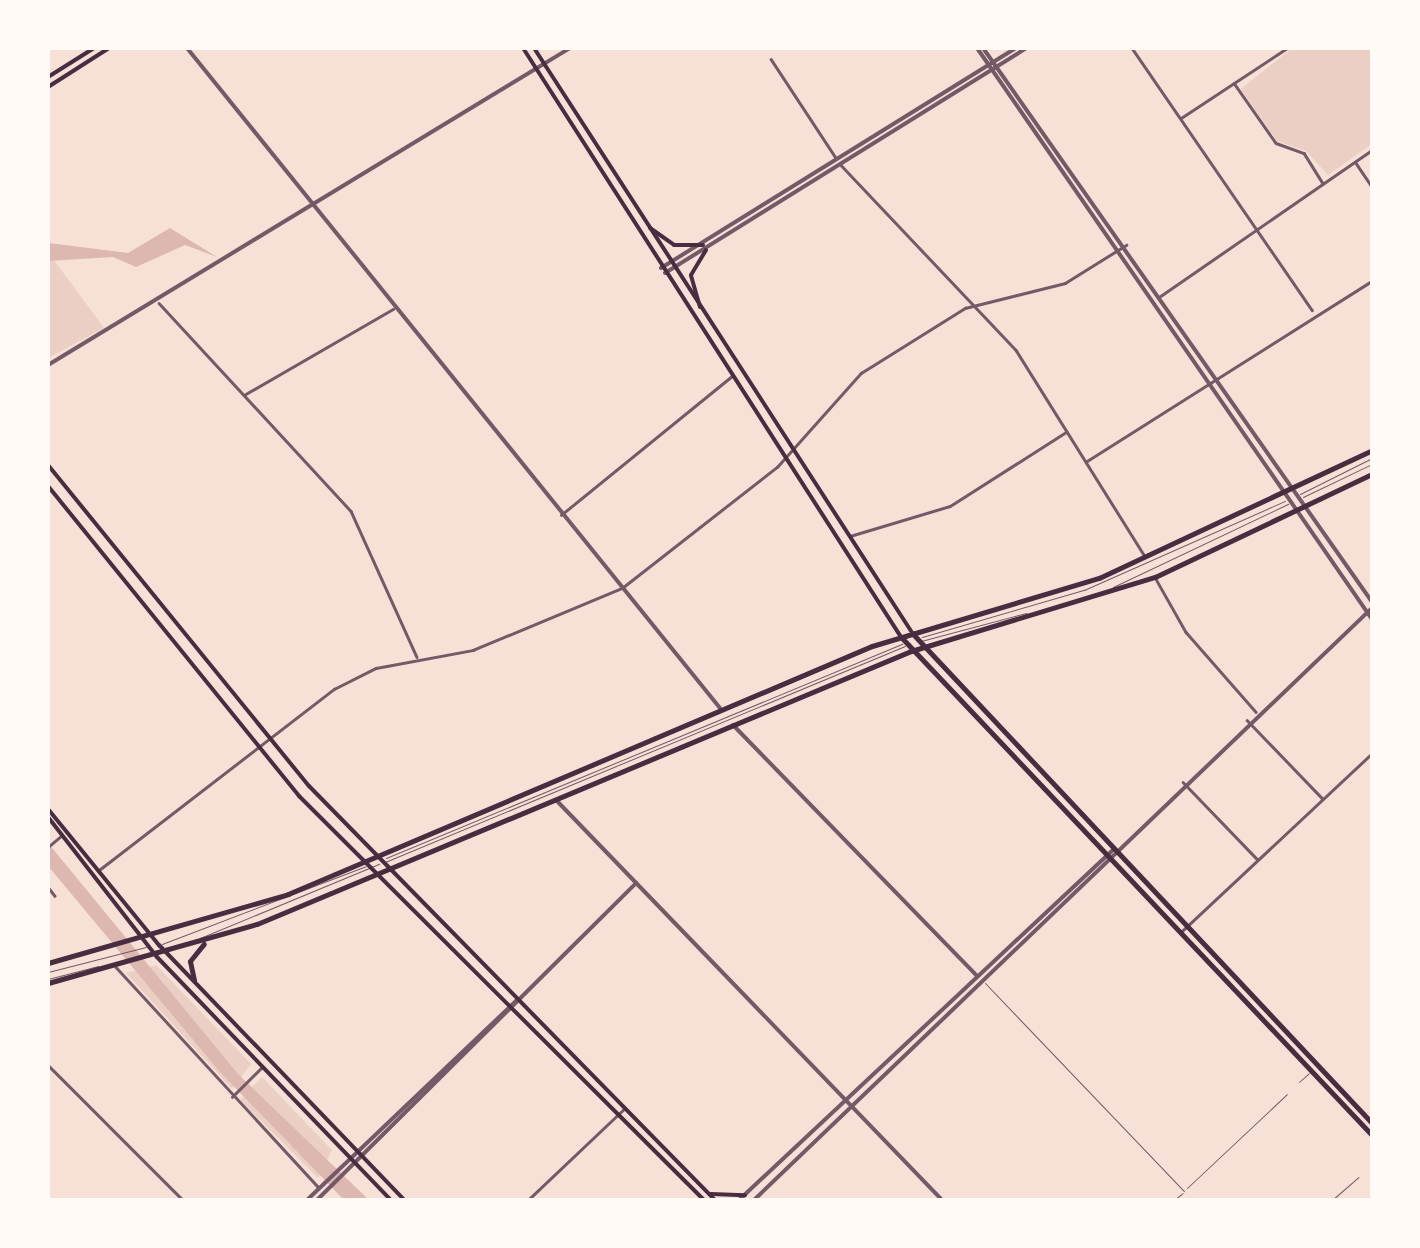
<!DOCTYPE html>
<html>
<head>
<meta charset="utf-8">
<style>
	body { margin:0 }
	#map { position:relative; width:1420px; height:1248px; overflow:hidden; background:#f7e1d7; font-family:"IBM Plex Sans",sans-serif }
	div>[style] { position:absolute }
	.green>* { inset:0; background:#ebcfc5 }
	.water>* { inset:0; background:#dcb8b0 }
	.service>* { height:1px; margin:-0.5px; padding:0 0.5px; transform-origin:0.5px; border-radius:0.5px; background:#755966 }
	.minor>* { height:2.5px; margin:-1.25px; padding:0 1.25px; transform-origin:1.25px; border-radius:1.25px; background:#755966 }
	.tertiary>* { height:4px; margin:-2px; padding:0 2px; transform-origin:2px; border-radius:2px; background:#755966 }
	.secondary>* { height:4px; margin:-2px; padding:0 2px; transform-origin:2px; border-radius:2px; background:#4a2c40 }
	.primary>* { height:5px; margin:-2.5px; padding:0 2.5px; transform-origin:2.5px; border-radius:2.5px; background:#4a2c40 }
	span { translate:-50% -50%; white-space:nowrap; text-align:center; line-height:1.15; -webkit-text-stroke:9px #fffaf5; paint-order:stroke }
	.frame { position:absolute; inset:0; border:50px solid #fffaf5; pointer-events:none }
</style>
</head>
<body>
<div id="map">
	<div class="green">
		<i style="clip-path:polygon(1292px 48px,1372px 48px,1372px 144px,1328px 175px,1306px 151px,1277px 141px,1241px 89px)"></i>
		<i style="clip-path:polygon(51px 256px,104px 328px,48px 358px,48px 261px)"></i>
		<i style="clip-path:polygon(156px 965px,251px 1064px,232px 1089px,126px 973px)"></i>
		<i style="clip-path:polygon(262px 1077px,332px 1150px,318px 1178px,240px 1100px)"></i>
	</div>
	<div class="water">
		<i style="clip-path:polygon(170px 228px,217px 257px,185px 245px,136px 267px,113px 257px,48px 261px,49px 243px,128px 253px)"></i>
		<i style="clip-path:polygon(48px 843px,238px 1074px,369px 1200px,344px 1200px,220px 1072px,48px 866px)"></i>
	</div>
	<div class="service">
		<i style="left:1300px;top:494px;width:80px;rotate:-26.6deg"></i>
		<i style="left:1303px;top:497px;width:76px;rotate:-25.6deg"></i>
		<i style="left:1113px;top:587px;width:194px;rotate:-25.4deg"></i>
		<i style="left:922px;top:637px;width:169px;rotate:-16.2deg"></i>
		<i style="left:1084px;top:590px;width:220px;rotate:-23.9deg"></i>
		<i style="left:921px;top:641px;width:109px;rotate:-14.9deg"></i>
		<i style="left:386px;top:858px;width:559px;rotate:-22.53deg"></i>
		<i style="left:385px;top:862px;width:563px;rotate:-22.56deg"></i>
		<i style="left:200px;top:938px;width:194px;rotate:-22.5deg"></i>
		<i style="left:162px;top:944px;width:218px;rotate:-20.9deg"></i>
		<i style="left:48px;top:972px;width:101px;rotate:-14.3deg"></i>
		<i style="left:48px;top:979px;width:52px;rotate:-14.6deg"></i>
		<i style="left:985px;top:983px;width:288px;rotate:46.3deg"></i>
		<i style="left:1299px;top:1082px;width:13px;rotate:-42deg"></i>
		<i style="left:1187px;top:1188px;width:137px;rotate:-43.2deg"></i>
		<i style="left:1174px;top:1200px;width:11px;rotate:-38deg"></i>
		<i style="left:1332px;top:1200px;width:35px;rotate:-41deg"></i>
	</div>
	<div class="minor">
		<i style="left:1132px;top:48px;width:318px;rotate:55.5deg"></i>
		<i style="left:771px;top:59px;width:118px;rotate:56.7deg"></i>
		<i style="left:1234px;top:83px;width:73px;rotate:55deg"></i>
		<i style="left:1276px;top:143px;width:30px;rotate:20deg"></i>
		<i style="left:1304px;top:153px;width:36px;rotate:58deg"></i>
		<i style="left:1181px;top:118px;width:127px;rotate:-33.4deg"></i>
		<i style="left:1356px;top:163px;width:29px;rotate:56deg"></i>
		<i style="left:841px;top:165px;width:255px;rotate:46.6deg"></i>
		<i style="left:1016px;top:350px;width:242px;rotate:58deg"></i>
		<i style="left:1159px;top:297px;width:259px;rotate:-34.6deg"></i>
		<i style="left:159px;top:303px;width:283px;rotate:47.3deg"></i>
		<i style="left:351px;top:511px;width:160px;rotate:65.7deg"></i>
		<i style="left:244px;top:395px;width:172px;rotate:-30deg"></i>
		<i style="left:1087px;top:461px;width:337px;rotate:-32.3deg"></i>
		<i style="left:561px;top:515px;width:219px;rotate:-39.1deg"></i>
		<i style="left:850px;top:536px;width:104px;rotate:-16.7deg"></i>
		<i style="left:950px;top:506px;width:138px;rotate:-32.5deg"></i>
		<i style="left:1156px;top:579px;width:61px;rotate:60.5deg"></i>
		<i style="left:1186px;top:632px;width:106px;rotate:48.8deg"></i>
		<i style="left:1247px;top:720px;width:108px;rotate:46.1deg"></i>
		<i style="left:1183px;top:782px;width:107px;rotate:46.1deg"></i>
		<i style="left:48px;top:847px;width:17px;rotate:-40deg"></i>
		<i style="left:99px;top:870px;width:297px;rotate:-37.6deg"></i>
		<i style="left:334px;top:689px;width:47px;rotate:-26.6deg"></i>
		<i style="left:376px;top:668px;width:99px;rotate:-10.5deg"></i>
		<i style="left:473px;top:650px;width:161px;rotate:-22.6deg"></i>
		<i style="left:622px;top:588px;width:197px;rotate:-38deg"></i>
		<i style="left:777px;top:467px;width:126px;rotate:-48.2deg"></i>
		<i style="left:861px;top:373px;width:123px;rotate:-32deg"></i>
		<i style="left:965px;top:308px;width:103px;rotate:-14deg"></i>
		<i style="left:1065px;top:283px;width:72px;rotate:-31.9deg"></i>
		<i style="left:48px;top:887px;width:11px;rotate:52deg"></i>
		<i style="left:1181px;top:932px;width:262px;rotate:-43.1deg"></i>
		<i style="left:116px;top:967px;width:299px;rotate:47.4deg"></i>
		<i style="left:48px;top:1065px;width:191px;rotate:45deg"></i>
		<i style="left:232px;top:1097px;width:41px;rotate:-45deg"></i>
		<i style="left:528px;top:1200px;width:132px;rotate:-43.5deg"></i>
	</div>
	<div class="tertiary">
		<i style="left:187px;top:48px;width:848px;rotate:51.08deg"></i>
		<i style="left:977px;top:48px;width:694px;rotate:55.33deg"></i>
		<i style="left:983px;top:48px;width:677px;rotate:54.92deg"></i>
		<i style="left:661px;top:268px;width:418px;rotate:-31.8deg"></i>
		<i style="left:665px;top:273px;width:425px;rotate:-31.9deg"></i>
		<i style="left:48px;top:365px;width:611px;rotate:-31.27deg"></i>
		<i style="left:733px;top:725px;width:350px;rotate:45.8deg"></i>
		<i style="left:557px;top:801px;width:554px;rotate:46.02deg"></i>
		<i style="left:307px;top:1200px;width:290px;rotate:-43.6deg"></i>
		<i style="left:317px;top:1200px;width:450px;rotate:-44.8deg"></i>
		<i style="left:739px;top:1200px;width:514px;rotate:-43.11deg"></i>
		<i style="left:754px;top:1200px;width:856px;rotate:-43.77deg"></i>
	</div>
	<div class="secondary">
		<i style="left:523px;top:48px;width:700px;rotate:57.31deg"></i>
		<i style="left:534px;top:48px;width:694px;rotate:57.11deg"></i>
		<i style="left:48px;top:77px;width:54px;rotate:-32.2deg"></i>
		<i style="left:48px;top:87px;width:72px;rotate:-32.6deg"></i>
		<i style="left:650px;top:228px;width:29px;rotate:35deg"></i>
		<i style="left:674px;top:245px;width:29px"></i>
		<i style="left:700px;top:307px;width:33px;rotate:-106deg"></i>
		<i style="left:691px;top:275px;width:29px;rotate:-59deg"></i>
		<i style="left:48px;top:465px;width:414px;rotate:50.9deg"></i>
		<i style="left:309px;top:786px;width:580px;rotate:45.56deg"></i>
		<i style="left:48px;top:486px;width:399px;rotate:51deg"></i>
		<i style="left:299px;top:796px;width:572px;rotate:44.93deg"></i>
		<i style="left:48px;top:809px;width:176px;rotate:50.8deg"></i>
		<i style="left:159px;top:945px;width:354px;rotate:46.1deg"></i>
		<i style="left:48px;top:817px;width:177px;rotate:52.1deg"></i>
		<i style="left:157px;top:957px;width:337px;rotate:46.1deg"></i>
		<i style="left:711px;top:1194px;width:34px;rotate:2deg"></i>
	</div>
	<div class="primary">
		<i style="left:912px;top:633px;width:672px;rotate:46.81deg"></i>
		<i style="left:901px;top:637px;width:685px;rotate:46.6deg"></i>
		<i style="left:48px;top:963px;width:250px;rotate:-16deg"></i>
		<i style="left:288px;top:894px;width:634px;rotate:-23.01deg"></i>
		<i style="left:872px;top:646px;width:237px;rotate:-16.7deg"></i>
		<i style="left:1099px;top:578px;width:302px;rotate:-25.1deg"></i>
		<i style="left:194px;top:980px;width:19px;rotate:-102deg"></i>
		<i style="left:190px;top:961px;width:22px;rotate:-51deg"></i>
		<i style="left:48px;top:983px;width:217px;rotate:-15.8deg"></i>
		<i style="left:257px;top:924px;width:709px;rotate:-22.66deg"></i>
		<i style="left:911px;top:651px;width:255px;rotate:-16.9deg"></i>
		<i style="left:1155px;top:577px;width:240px;rotate:-25.4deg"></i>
	</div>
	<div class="frame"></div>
</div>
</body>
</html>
